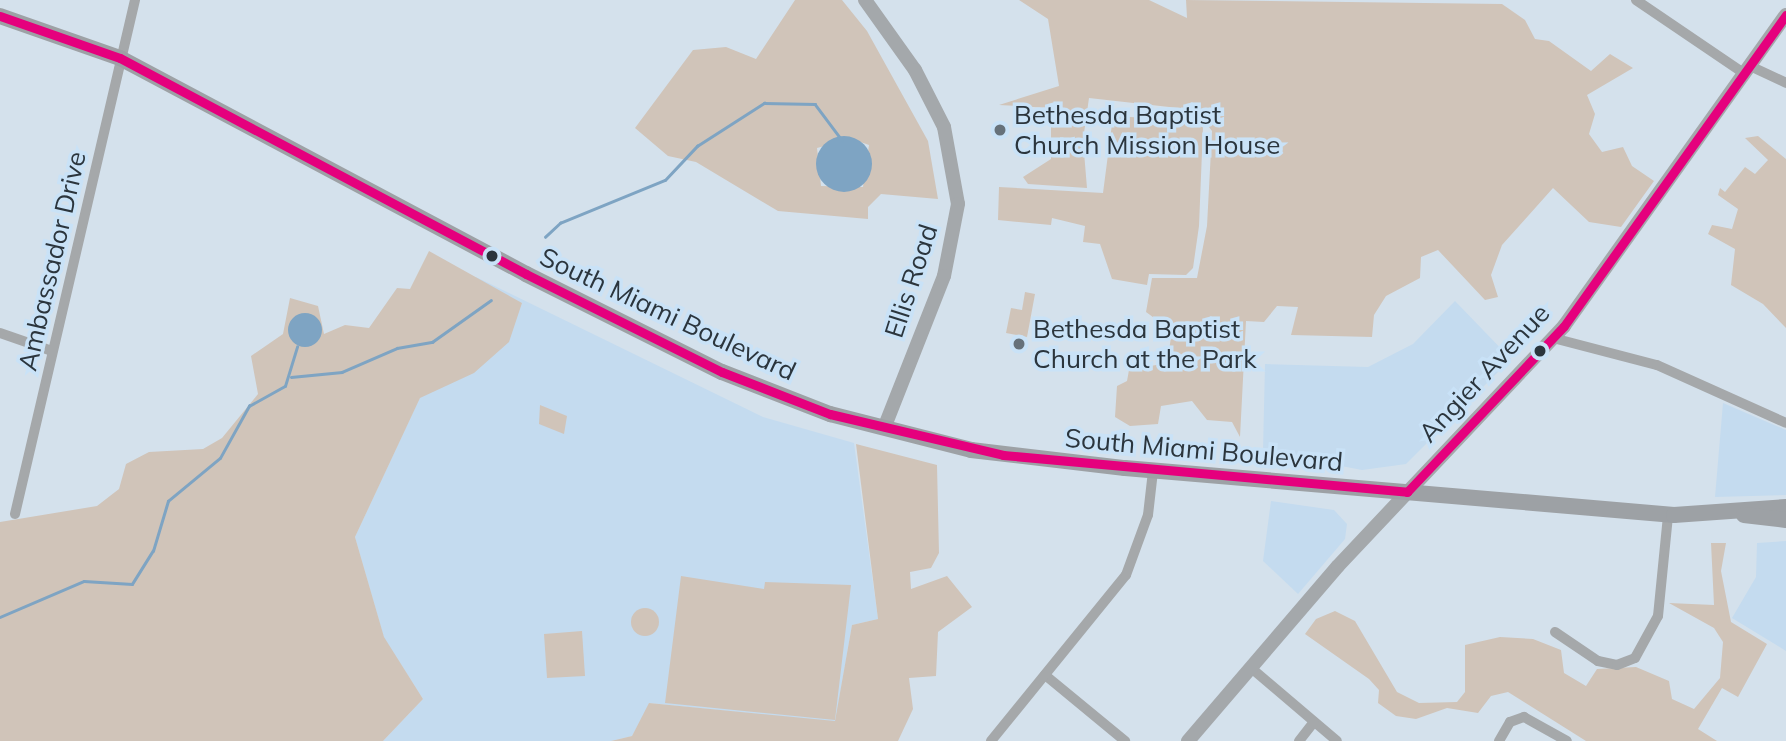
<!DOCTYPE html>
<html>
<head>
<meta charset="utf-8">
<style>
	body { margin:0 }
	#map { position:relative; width:1786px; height:741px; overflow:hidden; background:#d4e1ec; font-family:Mulish,sans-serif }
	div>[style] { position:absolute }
	.built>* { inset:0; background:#c4dbef }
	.green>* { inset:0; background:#d0c4b9 }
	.round { border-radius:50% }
	.water>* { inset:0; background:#7ea4c3 }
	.stream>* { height:2.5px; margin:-1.25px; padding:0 1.25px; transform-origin:1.25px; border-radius:1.25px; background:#7ea4c3 }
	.street>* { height:10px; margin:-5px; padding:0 5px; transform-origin:5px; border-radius:5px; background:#a5a8aa }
	.secondary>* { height:14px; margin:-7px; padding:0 7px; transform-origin:7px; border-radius:7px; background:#a4a8ab }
	.primary>* { height:16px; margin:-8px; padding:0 8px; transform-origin:8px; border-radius:8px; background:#9da1a5 }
	.bus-1>* { height:9px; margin:-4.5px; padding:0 4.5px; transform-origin:4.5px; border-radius:4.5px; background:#e5007d }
	.dots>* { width:19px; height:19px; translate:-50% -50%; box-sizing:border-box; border:4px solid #c9e2f7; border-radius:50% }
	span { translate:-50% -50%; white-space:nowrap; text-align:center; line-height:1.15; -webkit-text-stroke:7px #c9e2f7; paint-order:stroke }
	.poi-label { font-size:26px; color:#2b353d }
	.left { translate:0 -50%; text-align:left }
	.street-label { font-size:26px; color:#2b353d }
</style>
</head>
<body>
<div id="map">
	<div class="built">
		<i style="clip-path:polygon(476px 277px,763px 417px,854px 443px,878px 619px,852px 625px,835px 722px,650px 703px,632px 736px,611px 741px,383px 741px,423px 699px,384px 638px,355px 537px)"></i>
		<i style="clip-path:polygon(1455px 301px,1511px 359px,1406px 464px,1362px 470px,1263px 451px,1265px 364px,1368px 367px,1413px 344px)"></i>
		<i style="clip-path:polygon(1723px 403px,1786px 430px,1786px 495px,1715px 497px)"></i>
		<i style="clip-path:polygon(1271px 501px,1334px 510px,1347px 524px,1345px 539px,1298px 594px,1263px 561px)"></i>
		<i style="clip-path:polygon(1786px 541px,1786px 651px,1732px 618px,1756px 577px,1757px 543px)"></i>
	</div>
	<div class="green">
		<i style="clip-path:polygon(evenodd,795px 0,842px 0,867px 31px,928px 141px,938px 199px,881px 194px,868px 207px,868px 219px,778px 211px,696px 162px,668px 156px,635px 128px,693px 50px,726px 47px,756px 59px,795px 0,852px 139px,869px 145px,863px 187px,821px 186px,817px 148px,852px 139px)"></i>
		<i style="clip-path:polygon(1019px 0,1149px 0,1187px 18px,1186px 0,1502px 4px,1525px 20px,1535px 39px,1549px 41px,1591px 71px,1610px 54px,1633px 68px,1587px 95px,1595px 114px,1589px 134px,1602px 152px,1623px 147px,1632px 166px,1654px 181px,1621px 227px,1589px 222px,1553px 188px,1502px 245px,1491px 275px,1498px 297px,1485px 300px,1438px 250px,1421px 257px,1420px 278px,1386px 296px,1374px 315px,1372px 337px,1291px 335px,1298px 307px,1277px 306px,1264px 322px,1246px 321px,1240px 437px,1232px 422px,1207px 420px,1192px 401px,1161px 406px,1158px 424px,1130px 426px,1115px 417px,1117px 386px,1127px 381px,1129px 370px,1167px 363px,1172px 331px,1146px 312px,1152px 278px,1197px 278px,1207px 226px,1212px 131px,1196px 110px,1089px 98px,1083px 140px,1087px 188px,1028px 184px,1023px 177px,1051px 159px,1051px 108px,999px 105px,1059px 86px,1048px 19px)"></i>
		<i style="clip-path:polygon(1113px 116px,1197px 121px,1203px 127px,1199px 226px,1193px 268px,1186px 275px,1149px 274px,1147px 285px,1112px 279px,1100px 244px,1083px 242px,1085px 226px,1052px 218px,1051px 225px,998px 220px,999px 187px,1103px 193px)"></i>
		<i style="clip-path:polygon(1758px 136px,1786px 159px,1786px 328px,1763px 304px,1731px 285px,1735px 249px,1708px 234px,1712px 225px,1732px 229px,1738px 209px,1718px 195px,1720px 188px,1725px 192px,1745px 167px,1755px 174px,1768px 160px,1745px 138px)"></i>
		<i style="clip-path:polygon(429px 251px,522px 303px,509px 342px,474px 373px,420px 398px,355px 537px,384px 637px,423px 699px,383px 741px,0 741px,0 522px,97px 506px,119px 489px,126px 464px,149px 452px,203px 449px,222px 438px,258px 394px,251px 356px,283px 334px,290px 298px,318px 306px,324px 334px,345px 325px,369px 328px,397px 288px,410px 289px)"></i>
		<i style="clip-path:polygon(1025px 292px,1035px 294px,1027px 337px,1006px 333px,1011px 308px,1022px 310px)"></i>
		<i style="clip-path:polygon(540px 405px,567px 416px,564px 434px,539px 424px)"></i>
		<i style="clip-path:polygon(856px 444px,937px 465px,939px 553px,931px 568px,910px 572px,911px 589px,947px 576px,972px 607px,938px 632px,936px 676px,909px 678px,913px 709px,898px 741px,611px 741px,632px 736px,649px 703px,835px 721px,852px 625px,878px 619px)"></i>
		<i style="clip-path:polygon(1711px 543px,1726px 543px,1721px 571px,1731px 622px,1767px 644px,1738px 697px,1722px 688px,1698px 729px,1717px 741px,1586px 741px,1508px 692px,1491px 696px,1478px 713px,1447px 708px,1416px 719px,1396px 716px,1378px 703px,1379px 690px,1369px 679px,1305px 634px,1316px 619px,1335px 611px,1355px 621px,1397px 692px,1419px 703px,1457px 702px,1465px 692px,1465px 645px,1500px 637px,1533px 639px,1561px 650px,1564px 673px,1586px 686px,1597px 669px,1636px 667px,1669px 681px,1672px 699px,1694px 709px,1720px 678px,1723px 642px,1714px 628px,1669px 603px,1714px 605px)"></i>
		<i style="clip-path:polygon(681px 576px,764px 589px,765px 582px,851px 585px,835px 720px,665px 703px)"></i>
		<i class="round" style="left:631px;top:608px;width:28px;height:28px"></i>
		<i style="clip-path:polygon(582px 631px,585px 676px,547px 678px,544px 634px)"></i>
	</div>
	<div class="water">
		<i class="round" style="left:816px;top:136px;width:56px;height:56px"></i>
		<i class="round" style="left:288px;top:313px;width:34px;height:34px"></i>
	</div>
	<div class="stream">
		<i style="left:545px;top:237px;width:21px;rotate:-43deg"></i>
		<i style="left:560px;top:223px;width:113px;rotate:-22.3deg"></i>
		<i style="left:665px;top:180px;width:47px;rotate:-46.7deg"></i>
		<i style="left:697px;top:146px;width:80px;rotate:-32.7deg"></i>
		<i style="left:764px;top:103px;width:51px;rotate:1.1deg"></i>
		<i style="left:815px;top:104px;width:45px;rotate:53.1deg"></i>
		<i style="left:291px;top:377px;width:51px;rotate:-5.6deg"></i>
		<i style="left:342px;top:372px;width:60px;rotate:-23.6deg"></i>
		<i style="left:397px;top:348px;width:36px;rotate:-10deg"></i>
		<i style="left:432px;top:342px;width:72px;rotate:-35.4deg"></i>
		<i style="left:0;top:617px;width:91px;rotate:-23.2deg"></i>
		<i style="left:84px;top:581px;width:48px;rotate:3.6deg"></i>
		<i style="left:132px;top:584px;width:39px;rotate:-58deg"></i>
		<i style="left:153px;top:551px;width:52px;rotate:-73.3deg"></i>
		<i style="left:168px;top:501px;width:67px;rotate:-39.6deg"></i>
		<i style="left:220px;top:458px;width:60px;rotate:-60.9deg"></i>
		<i style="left:249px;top:406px;width:41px;rotate:-29.1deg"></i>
		<i style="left:285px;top:386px;width:41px;rotate:-72.9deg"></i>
	</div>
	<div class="street">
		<i style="left:1636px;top:0;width:132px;rotate:34.2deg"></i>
		<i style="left:1750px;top:66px;width:40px;rotate:25deg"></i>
		<i style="left:0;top:333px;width:55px;rotate:19.1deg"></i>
		<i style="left:1553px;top:338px;width:107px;rotate:14.6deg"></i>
		<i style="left:1657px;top:365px;width:141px;rotate:24.2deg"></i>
		<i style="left:15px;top:514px;width:528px;rotate:-76.86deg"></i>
		<i style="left:1555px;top:632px;width:52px;rotate:34deg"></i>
		<i style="left:1598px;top:661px;width:19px;rotate:12deg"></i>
		<i style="left:1617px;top:665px;width:19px;rotate:-21deg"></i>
		<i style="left:1635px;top:658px;width:48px;rotate:-61.3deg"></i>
		<i style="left:1658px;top:616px;width:101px;rotate:-84.3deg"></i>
		<i style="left:1250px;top:667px;width:114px;rotate:40.4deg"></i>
		<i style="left:1045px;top:675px;width:104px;rotate:39.5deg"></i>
		<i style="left:991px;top:741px;width:214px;rotate:-50.9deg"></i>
		<i style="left:1126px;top:575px;width:64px;rotate:-69.9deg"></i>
		<i style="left:1148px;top:515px;width:44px;rotate:-83.5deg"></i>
		<i style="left:1299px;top:741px;width:24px;rotate:-52deg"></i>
		<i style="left:1499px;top:741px;width:22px;rotate:-60deg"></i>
		<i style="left:1510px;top:722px;width:15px;rotate:-20deg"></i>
		<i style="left:1524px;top:717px;width:49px;rotate:29.2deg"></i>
	</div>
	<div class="secondary">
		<i style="left:865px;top:0;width:86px;rotate:54.5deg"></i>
		<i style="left:915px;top:70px;width:64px;rotate:63deg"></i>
		<i style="left:944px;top:127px;width:78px;rotate:79.7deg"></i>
		<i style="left:958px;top:204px;width:73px;rotate:101deg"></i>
		<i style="left:944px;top:276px;width:163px;rotate:111.5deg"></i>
		<i style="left:1188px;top:741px;width:230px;rotate:-49.4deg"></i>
		<i style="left:1338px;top:566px;width:330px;rotate:-46.7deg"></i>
		<i style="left:1564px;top:326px;width:382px;rotate:-54.5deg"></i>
	</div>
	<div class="primary">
		<i style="left:0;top:16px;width:127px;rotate:19.3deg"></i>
		<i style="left:120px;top:58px;width:460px;rotate:28deg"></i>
		<i style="left:526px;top:274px;width:219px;rotate:26.6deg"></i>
		<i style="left:722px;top:372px;width:116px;rotate:21.3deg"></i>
		<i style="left:830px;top:414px;width:146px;rotate:14.3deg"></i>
		<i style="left:971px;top:450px;width:155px;rotate:6.7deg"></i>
		<i style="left:1125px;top:468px;width:551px;rotate:4.89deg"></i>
		<i style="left:1674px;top:515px;width:112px;rotate:-4.1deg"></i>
		<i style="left:1744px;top:515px;width:42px;rotate:6.8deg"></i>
	</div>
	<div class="bus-1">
		<i style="left:0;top:16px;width:127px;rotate:19.3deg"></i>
		<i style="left:120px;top:58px;width:460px;rotate:28deg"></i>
		<i style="left:526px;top:274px;width:219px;rotate:26.6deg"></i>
		<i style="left:722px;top:372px;width:116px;rotate:21.3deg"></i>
		<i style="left:830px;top:414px;width:178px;rotate:13.3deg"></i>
		<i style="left:1003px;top:455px;width:406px;rotate:5.2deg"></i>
		<i style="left:1407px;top:492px;width:228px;rotate:-46.6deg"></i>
		<i style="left:1564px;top:326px;width:382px;rotate:-54.5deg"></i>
	</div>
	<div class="dots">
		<i style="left:1000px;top:130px;background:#66717a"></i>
		<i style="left:492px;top:256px;background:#2b353d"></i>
		<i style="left:1019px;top:344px;background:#66717a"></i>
		<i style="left:1540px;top:351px;background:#2b353d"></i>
	</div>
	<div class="poi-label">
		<span class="left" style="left:1014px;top:130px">Bethesda Baptist<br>Church Mission House</span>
		<span class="left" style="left:1033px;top:344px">Bethesda Baptist<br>Church at the Park</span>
	</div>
	<div class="street-label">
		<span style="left:52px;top:261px;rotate:-77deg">Ambassador Drive</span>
		<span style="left:911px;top:281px;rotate:-72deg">Ellis Road</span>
		<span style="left:668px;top:314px;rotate:25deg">South Miami Boulevard</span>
		<span style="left:1484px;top:373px;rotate:-47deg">Angier Avenue</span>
		<span style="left:1204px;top:450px;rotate:5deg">South Miami Boulevard</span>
	</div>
</div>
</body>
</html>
